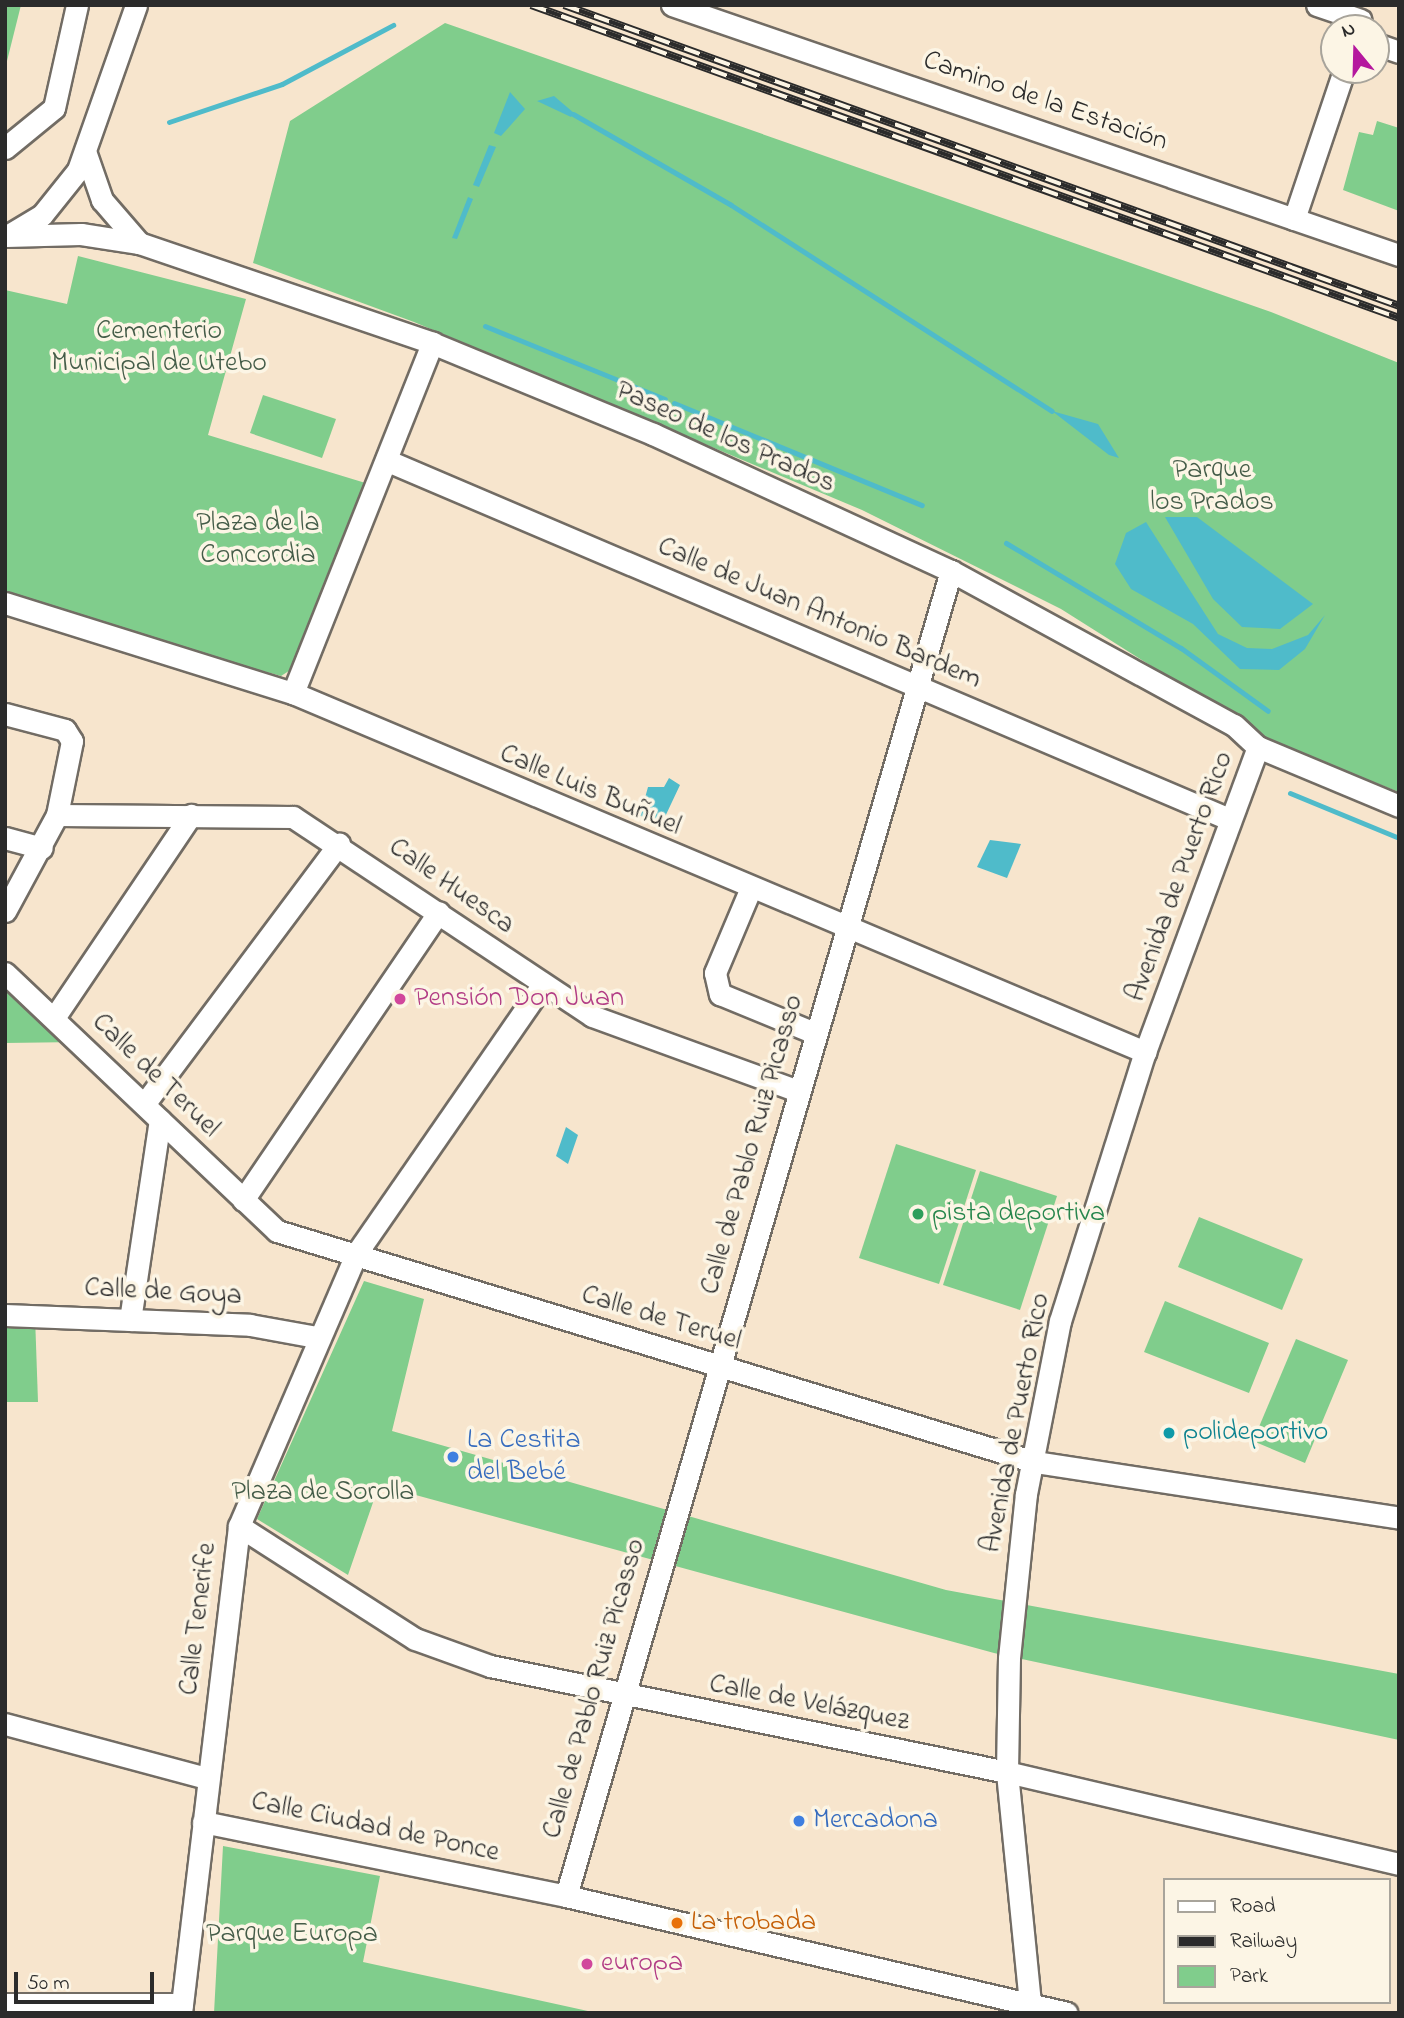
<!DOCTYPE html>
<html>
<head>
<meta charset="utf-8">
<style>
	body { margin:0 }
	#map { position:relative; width:1404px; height:2018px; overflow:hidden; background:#f7e5cd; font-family:"Indie Flower",sans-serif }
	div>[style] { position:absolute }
	.green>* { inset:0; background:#80cd8c }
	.water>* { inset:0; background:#4fbbca }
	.stream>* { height:5px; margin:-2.5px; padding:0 2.5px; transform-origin:2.5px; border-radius:2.5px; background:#4fbbca }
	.roads { filter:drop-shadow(2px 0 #726c64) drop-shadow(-2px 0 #726c64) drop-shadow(0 2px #726c64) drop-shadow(0 -2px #726c64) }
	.minor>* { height:21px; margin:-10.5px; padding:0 10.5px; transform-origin:10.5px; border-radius:10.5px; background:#fff }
	.rail>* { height:8px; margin-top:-4px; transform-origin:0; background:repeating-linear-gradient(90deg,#fcf5e5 0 16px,#2b2b2b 0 32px); box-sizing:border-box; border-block:2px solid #2b2b2b }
	.dots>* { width:19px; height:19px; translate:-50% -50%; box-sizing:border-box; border:4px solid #fcf5e5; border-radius:50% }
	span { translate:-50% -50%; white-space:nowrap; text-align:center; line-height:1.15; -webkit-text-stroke:7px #fcf5e5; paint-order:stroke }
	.street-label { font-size:28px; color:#2b2b2b }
	.park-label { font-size:28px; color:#445c48 }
	.hotel-label { font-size:28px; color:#b23c85 }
	.left { translate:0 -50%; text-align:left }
	.leisure-label { font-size:28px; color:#27864d }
	.culture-label { font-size:28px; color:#0d838f }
	.shop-label { font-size:28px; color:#366cbe }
	.food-label { font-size:28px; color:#c56008 }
	.frame { position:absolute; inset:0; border:7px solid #2b2b2b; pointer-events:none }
	.legend { position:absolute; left:1163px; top:1878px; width:228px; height:126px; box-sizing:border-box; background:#fcf5e5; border:2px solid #a8a49b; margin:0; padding:9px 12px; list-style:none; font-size:21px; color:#2b2b2b }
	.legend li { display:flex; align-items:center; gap:14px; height:35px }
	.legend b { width:35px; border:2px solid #a8a49b }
	.north { position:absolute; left:1320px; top:14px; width:70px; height:70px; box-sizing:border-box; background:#fcf5e5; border:2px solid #a8a49b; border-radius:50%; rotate:341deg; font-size:19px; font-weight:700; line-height:28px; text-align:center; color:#2b2b2b }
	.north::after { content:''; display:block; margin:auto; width:24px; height:32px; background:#b5179e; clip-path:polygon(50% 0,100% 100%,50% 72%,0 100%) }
	.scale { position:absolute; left:14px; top:1972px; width:140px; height:32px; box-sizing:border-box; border:4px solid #2b2b2b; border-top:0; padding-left:9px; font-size:21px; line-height:24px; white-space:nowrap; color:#2b2b2b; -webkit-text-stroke:5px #fcf5e5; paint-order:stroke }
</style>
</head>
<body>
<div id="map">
	<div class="green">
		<i style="clip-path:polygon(5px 5px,21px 5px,5px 69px)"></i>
		<i style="clip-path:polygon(445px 23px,1271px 312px,1399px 363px,1399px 792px,1273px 743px,1061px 609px,862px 510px,414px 322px,253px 263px,290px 121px)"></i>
		<i style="clip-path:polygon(1377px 121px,1399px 128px,1399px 211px,1343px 190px,1359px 132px,1373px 135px)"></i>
		<i style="clip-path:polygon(78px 256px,246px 299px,208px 435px,372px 485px,295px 667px,281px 676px,5px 599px,5px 290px,67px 304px)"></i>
		<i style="clip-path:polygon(263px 395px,336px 419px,322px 458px,250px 433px)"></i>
		<i style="clip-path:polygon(5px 973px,79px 1042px,5px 1043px)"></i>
		<i style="clip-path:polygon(896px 1144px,976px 1170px,939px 1284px,859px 1258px)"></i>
		<i style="clip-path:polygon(980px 1171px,1057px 1196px,1020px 1310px,943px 1285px)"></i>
		<i style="clip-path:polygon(1199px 1217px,1303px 1259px,1282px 1310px,1178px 1267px)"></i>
		<i style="clip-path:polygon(364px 1281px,424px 1299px,392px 1431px,946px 1590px,1399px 1674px,1399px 1740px,994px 1653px,379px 1485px,348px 1575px,257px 1519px)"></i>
		<i style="clip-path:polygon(1165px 1301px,1269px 1343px,1249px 1393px,1144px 1352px)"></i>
		<i style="clip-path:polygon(5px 1315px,35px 1316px,38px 1402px,5px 1402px)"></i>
		<i style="clip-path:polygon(1296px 1339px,1348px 1360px,1305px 1463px,1253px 1441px)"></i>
		<i style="clip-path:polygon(223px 1846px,380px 1876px,363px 1962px,597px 2013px,214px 2013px)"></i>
	</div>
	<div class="water">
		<i style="clip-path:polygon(510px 92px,525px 109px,501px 136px,494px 133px)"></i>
		<i style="clip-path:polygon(554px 96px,574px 113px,571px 117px,537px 101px)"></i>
		<i style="clip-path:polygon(489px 145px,496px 147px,479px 187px,473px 185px)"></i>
		<i style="clip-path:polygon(468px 197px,473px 199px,457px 239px,452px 238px)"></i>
		<i style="clip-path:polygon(1052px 411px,1098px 424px,1119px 458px,1109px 455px)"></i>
		<i style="clip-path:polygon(1165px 517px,1197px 517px,1313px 604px,1280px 629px,1242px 627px,1213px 599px)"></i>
		<i style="clip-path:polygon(1146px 522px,1218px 634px,1247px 648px,1272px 649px,1308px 635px,1325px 615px,1305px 649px,1279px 670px,1240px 669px,1193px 624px,1131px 589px,1115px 564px,1126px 533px)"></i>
		<i style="clip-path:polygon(669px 778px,680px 785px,663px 821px,640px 816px,648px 787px,664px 787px)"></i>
		<i style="clip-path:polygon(990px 840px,1021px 844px,1007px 878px,977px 867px)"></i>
		<i style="clip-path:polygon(566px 1127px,578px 1135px,568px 1164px,556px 1156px)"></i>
	</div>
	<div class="stream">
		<i style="left:573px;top:114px;width:182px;rotate:29.9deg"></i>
		<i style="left:731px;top:205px;width:381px;rotate:32.7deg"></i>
		<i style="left:169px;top:122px;width:119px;rotate:-18.6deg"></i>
		<i style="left:282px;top:84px;width:126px;rotate:-28deg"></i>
		<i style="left:485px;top:326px;width:194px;rotate:22.1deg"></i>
		<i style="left:674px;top:403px;width:268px;rotate:22.4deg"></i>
		<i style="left:1006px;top:543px;width:204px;rotate:31deg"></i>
		<i style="left:1181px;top:648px;width:107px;rotate:35.9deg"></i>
		<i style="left:1290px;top:793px;width:118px;rotate:22.4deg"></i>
	</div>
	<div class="roads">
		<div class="minor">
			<i style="left:672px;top:5px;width:769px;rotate:18.98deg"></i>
			<i style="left:1317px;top:5px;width:46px;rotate:18.8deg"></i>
			<i style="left:1376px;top:44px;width:24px;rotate:19deg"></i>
			<i style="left:5px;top:148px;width:63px;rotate:-39.2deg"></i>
			<i style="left:54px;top:108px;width:106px;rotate:-77.4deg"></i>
			<i style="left:86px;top:154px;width:49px;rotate:70.8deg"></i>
			<i style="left:102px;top:200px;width:57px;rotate:49.3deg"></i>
			<i style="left:1294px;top:219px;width:157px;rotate:-71.4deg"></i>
			<i style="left:12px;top:233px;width:35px;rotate:-31deg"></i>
			<i style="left:42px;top:215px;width:58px;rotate:-51.3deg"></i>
			<i style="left:78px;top:170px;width:175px;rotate:-70.6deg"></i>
			<i style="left:6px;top:236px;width:75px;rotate:-1.5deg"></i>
			<i style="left:81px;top:234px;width:59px;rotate:8.8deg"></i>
			<i style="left:139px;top:243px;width:310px;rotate:18.8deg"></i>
			<i style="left:432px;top:343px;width:239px;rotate:22.4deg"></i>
			<i style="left:653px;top:434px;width:328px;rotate:24.7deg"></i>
			<i style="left:951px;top:571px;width:322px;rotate:28.6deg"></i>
			<i style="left:1234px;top:725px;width:33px;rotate:43deg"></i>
			<i style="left:1258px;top:747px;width:153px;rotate:22.7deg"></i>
			<i style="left:388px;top:461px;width:914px;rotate:23.06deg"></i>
			<i style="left:5px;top:603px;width:302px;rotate:17.4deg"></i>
			<i style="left:293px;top:693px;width:925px;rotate:22.85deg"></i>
			<i style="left:293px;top:693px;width:377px;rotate:-68.3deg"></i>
			<i style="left:5px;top:714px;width:62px;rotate:14.9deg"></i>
			<i style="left:65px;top:730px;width:13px;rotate:58deg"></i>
			<i style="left:72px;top:741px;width:76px;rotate:101.5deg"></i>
			<i style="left:57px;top:815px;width:109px;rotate:118.4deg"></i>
			<i style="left:57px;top:815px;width:236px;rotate:0.5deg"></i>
			<i style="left:293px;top:817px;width:359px;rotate:33.6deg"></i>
			<i style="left:592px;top:1016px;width:216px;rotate:20deg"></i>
			<i style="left:5px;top:838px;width:38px;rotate:15deg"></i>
			<i style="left:750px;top:890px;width:90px;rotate:112.9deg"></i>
			<i style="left:715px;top:973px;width:22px;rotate:77deg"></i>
			<i style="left:720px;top:994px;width:100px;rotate:22.4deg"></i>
			<i style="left:5px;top:973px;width:375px;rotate:43.5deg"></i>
			<i style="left:277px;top:1231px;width:792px;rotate:16.95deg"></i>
			<i style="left:1035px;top:1462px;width:368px;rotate:8.7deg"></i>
			<i style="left:54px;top:1018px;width:245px;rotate:-56deg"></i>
			<i style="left:145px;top:1103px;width:324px;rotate:-53.2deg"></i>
			<i style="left:243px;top:1200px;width:348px;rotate:-55.8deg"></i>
			<i style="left:5px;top:1315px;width:245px;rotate:2.3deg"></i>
			<i style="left:250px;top:1325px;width:68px;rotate:10.2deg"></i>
			<i style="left:130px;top:1320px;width:202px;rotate:-81.5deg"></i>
			<i style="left:239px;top:1526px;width:209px;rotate:32.7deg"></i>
			<i style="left:415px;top:1639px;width:80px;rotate:19.8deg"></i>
			<i style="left:490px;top:1666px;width:528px;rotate:11.59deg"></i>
			<i style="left:1007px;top:1772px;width:403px;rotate:13.2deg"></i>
			<i style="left:5px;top:1724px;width:208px;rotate:15deg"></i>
			<i style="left:203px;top:1822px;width:370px;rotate:11.5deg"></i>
			<i style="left:566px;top:1896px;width:514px;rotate:13.14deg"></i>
			<i style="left:566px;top:1896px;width:1380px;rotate:-73.8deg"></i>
			<i style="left:5px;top:2004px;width:177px"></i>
			<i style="left:181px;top:2013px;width:490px;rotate:-83.2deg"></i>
			<i style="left:239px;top:1526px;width:296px;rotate:-66.7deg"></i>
			<i style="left:356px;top:1254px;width:327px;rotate:-55.3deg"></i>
			<i style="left:1031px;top:2013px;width:242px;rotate:-95.7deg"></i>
			<i style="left:1007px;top:1772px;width:114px;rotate:-89deg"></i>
			<i style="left:1009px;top:1658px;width:165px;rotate:-84.1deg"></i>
			<i style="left:1026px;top:1494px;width:176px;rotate:-78.9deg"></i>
			<i style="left:1060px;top:1321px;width:282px;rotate:-72.5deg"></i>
			<i style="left:1145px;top:1052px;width:325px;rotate:-69.7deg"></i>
		</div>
	</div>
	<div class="rail">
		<i style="left:531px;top:5px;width:923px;rotate:19.83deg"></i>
		<i style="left:564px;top:5px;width:888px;rotate:19.82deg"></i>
	</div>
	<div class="dots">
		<i style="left:400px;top:999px;background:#d1479c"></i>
		<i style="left:918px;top:1214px;background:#2e9e5b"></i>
		<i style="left:1169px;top:1433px;background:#0f9aa8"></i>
		<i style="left:453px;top:1457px;background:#3f7fe0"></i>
		<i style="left:799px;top:1821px;background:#3f7fe0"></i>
		<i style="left:677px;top:1923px;background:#e8710a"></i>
		<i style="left:587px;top:1964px;background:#d1479c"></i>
	</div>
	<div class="street-label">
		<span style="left:1045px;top:102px;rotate:19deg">Camino de la Estación</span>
		<span style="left:725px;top:438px;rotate:24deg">Paseo de los Prados</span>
		<span style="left:819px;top:614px;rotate:23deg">Calle de Juan Antonio Bardem</span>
		<span style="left:590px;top:791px;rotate:23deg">Calle Luis Buñuel</span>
		<span style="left:1181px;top:877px;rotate:-70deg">Avenida de Puerto Rico</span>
		<span style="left:451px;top:887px;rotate:35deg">Calle Huesca</span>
		<span style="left:155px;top:1076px;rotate:44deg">Calle de Teruel</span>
		<span style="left:753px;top:1145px;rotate:-74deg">Calle de Pablo Ruiz Picasso</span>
		<span style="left:163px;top:1293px;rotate:3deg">Calle de Goya</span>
		<span style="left:661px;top:1319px;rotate:17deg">Calle de Teruel</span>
		<span style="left:1017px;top:1423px;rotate:-79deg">Avenida de Puerto Rico</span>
		<span style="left:199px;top:1619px;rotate:-83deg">Calle Tenerife</span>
		<span style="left:595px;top:1689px;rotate:-74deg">Calle de Pablo Ruiz Picasso</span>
		<span style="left:809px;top:1704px;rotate:11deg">Calle de Velázquez</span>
		<span style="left:375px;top:1828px;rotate:12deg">Calle Ciudad de Ponce</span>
	</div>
	<div class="park-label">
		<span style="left:159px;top:348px">Cementerio<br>Municipal de Utebo</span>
		<span style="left:1212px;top:487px">Parque<br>los Prados</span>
		<span style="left:258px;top:540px">Plaza de la<br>Concordia</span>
		<span style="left:323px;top:1493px">Plaza de Sorolla</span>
		<span style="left:292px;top:1935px">Parque Europa</span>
	</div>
	<div class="hotel-label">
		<span class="left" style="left:414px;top:999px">Pensión Don Juan</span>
		<span class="left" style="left:601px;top:1964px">europa</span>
	</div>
	<div class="leisure-label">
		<span class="left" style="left:932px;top:1214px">pista deportiva</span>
	</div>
	<div class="culture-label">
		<span class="left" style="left:1183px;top:1433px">polideportivo</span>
	</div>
	<div class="shop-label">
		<span class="left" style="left:467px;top:1457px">La Cestita<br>del Bebé</span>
		<span class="left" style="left:813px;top:1821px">Mercadona</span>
	</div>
	<div class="food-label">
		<span class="left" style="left:691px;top:1923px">La trobada</span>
	</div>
	<div class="frame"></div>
	<ul class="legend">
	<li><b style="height:9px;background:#fff"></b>Road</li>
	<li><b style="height:9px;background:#2b2b2b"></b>Railway</li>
	<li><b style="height:19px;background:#80cd8c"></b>Park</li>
	</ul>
	<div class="north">N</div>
	<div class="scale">50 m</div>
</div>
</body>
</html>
